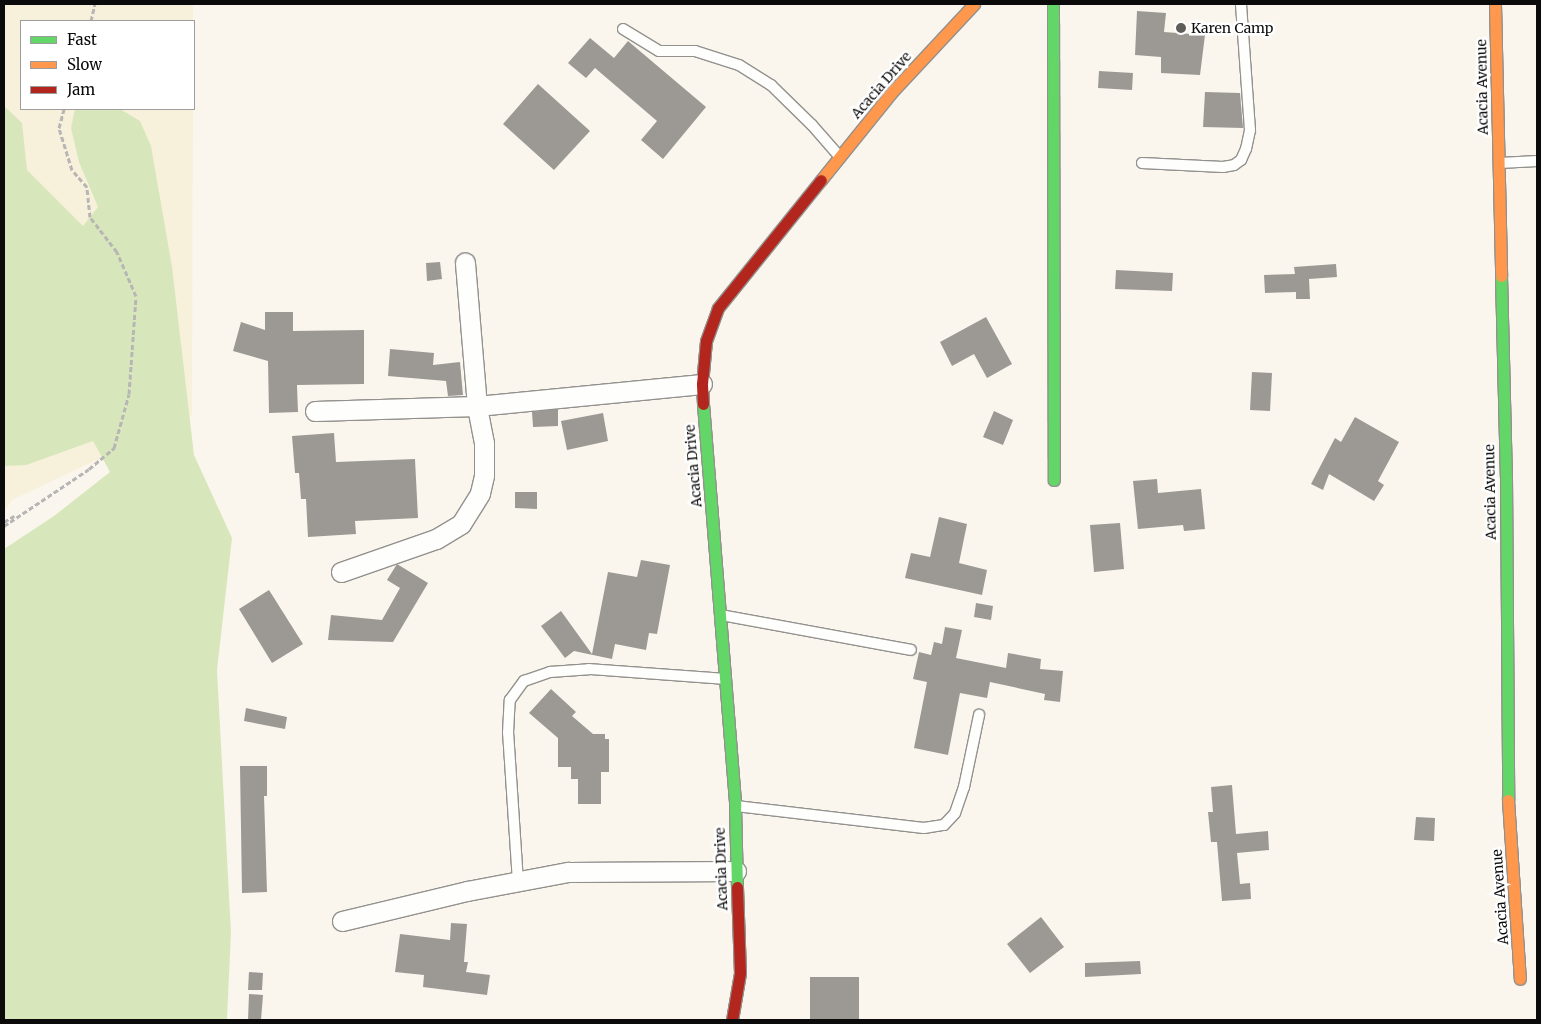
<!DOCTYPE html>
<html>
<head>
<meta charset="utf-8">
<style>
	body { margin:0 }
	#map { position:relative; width:1541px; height:1024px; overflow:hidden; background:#faf6ee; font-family:Merriweather,serif }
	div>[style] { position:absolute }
	.farmland>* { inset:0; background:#f7f0da }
	.forest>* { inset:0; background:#d8e7bb }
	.building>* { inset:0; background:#9c9994 }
	.path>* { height:3px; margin-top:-1.5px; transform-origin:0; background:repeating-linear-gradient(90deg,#b7b6b5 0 5px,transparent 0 7.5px) }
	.roads { filter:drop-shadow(1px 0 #93918d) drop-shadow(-1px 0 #93918d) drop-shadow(0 1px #93918d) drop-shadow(0 -1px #93918d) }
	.lane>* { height:10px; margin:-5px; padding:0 5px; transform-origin:5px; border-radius:5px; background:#fefefc }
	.street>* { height:19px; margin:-9.5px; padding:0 9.5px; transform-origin:9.5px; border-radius:9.5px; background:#fefefc }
	.fast>* { height:11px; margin:-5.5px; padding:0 5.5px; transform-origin:5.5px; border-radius:5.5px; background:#63d668 }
	.slow>* { height:11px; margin:-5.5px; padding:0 5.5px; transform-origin:5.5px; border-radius:5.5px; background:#ff974d }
	.jam>* { height:11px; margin:-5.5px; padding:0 5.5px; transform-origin:5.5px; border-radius:5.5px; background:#b3261e }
	.dots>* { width:14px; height:14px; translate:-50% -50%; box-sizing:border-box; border:2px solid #fff; border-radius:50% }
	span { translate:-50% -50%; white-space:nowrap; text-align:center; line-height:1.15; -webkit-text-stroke:5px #fff; paint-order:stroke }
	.poi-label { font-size:14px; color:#0b0b0b }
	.left { translate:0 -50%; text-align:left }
	.street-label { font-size:14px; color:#0b0b0b }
	.frame { position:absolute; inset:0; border:5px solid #0b0b0b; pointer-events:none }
	.legend { position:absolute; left:20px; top:20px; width:175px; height:90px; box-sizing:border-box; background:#fff; border:1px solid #9d9d9d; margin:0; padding:6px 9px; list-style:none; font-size:15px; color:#0b0b0b }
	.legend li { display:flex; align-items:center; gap:10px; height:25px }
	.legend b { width:25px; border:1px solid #9d9d9d }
</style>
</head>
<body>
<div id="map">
	<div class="farmland">
		<i style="clip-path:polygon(4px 4px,193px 4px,193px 21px,21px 21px,21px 109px,193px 109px,192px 415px,12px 500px,4px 512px)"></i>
	</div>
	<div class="forest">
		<i style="clip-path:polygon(4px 106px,22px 123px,27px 170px,83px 226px,98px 207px,79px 162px,71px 128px,75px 109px,120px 109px,140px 121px,151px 146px,172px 267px,194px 455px,232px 538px,217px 670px,231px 932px,227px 1020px,4px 1020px,4px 549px,54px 516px,110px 472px,93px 441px,26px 465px,4px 466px)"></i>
	</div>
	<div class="building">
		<i style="clip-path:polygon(1137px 11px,1166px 13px,1164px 32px,1205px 35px,1200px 75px,1161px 73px,1161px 57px,1135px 55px)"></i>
		<i style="clip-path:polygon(590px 38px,614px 58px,628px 41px,706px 107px,663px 159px,641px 140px,657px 121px,595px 68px,586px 78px,568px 63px)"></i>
		<i style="clip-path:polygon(1099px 71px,1133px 73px,1132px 90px,1098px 88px)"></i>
		<i style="clip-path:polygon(538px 84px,590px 131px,554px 170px,503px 124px)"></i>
		<i style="clip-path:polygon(1205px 92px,1240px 93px,1243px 128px,1203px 127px)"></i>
		<i style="clip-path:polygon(440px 262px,442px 279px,427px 281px,426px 263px)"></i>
		<i style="clip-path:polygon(1336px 264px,1337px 277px,1309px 279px,1310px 299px,1296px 299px,1296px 292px,1265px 293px,1264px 275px,1295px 274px,1294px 267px)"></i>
		<i style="clip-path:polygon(1116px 270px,1173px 273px,1172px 291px,1115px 289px)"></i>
		<i style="clip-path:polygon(265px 312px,293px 312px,293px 331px,364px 330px,364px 384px,297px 385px,298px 412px,269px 413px,268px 361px,233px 351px,241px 322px,265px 330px)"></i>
		<i style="clip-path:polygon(986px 317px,1012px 364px,987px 378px,974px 354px,952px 366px,940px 342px)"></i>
		<i style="clip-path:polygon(390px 349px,434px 353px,433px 365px,460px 362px,463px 395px,448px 396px,446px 381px,388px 376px)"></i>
		<i style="clip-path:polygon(1252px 372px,1272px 373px,1270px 411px,1250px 410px)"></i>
		<i style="clip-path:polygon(558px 409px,558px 426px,533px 427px,532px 412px)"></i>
		<i style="clip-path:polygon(994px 411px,1013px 420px,1003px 445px,983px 437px)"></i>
		<i style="clip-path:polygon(603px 413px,608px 441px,567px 450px,561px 421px)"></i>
		<i style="clip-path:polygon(1355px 417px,1399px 442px,1378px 481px,1384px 485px,1374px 501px,1329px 474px,1323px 490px,1311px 484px,1335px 438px,1341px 442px)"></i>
		<i style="clip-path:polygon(334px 433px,336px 462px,415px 459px,418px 518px,355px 521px,356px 534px,308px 537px,306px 499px,301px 499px,299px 473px,295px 473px,292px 436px)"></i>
		<i style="clip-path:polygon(1157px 479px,1158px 493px,1201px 489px,1205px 529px,1184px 531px,1183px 525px,1138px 529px,1133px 481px)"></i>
		<i style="clip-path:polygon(515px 492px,537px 492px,537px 509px,515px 508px)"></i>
		<i style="clip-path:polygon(939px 517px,967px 524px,959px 563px,987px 570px,982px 595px,905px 578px,911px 553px,930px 557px)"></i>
		<i style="clip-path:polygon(1120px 523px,1124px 569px,1094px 572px,1090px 525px)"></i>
		<i style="clip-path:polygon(641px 560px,670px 565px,657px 634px,649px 633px,646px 650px,615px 644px,612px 659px,574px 651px,565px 658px,541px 626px,561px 611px,592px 654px,608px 572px,637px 577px)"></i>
		<i style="clip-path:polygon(397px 564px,428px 583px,393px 642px,328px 640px,331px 615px,382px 620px,400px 588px,387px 580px)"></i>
		<i style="clip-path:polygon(269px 590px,303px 644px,272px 663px,239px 609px)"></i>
		<i style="clip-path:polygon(976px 603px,993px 606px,991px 620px,974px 617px)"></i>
		<i style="clip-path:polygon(945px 627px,962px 630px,956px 658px,1006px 668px,1008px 653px,1041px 659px,1040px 669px,1063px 671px,1060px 702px,1044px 700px,1045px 694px,990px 682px,987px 698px,960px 693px,948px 755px,914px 748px,927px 682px,913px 679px,919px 652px,931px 655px,934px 642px,942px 644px)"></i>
		<i style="clip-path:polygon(551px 689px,576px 712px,572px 716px,593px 734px,605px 734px,605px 739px,609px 739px,609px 772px,601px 772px,601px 804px,578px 804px,578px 779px,571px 779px,571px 767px,558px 767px,558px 738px,529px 713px)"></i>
		<i style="clip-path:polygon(246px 708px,287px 717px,285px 729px,244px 721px)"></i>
		<i style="clip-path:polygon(240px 766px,267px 766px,267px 796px,264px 796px,267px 892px,242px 893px)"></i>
		<i style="clip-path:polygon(1232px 785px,1236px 834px,1268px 831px,1269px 850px,1237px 853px,1240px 884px,1250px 883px,1251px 899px,1222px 901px,1217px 842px,1211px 842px,1208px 812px,1213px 812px,1211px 787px)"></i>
		<i style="clip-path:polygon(1416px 817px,1435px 818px,1434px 841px,1414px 840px)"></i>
		<i style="clip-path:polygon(1041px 917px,1064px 947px,1030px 973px,1007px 944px)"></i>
		<i style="clip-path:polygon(451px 923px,467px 924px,464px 962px,468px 962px,466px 972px,490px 975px,487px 995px,423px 987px,424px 975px,395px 972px,400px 934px,450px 940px)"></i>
		<i style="clip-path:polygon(1140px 961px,1141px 974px,1085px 977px,1085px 963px)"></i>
		<i style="clip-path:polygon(249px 972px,263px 973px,262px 990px,248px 990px)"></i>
		<i style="clip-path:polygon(810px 977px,859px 977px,859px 1019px,810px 1019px)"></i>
		<i style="clip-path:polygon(249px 994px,263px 995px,261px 1020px,248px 1020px)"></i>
	</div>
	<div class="path">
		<i style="left:91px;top:21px;width:17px;rotate:-77deg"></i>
		<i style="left:4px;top:522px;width:12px;rotate:-31deg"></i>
		<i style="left:4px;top:526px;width:102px;rotate:-33.8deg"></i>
		<i style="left:89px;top:469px;width:33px;rotate:-40deg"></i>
		<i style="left:114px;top:448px;width:56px;rotate:-74.5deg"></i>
		<i style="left:129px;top:394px;width:98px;rotate:-85.9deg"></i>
		<i style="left:136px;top:296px;width:48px;rotate:-113.4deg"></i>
		<i style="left:117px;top:252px;width:44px;rotate:-127.6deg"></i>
		<i style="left:90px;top:217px;width:30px;rotate:-96deg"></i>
		<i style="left:87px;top:187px;width:23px;rotate:-131deg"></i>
		<i style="left:72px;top:170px;width:44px;rotate:-107.2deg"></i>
		<i style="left:59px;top:128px;width:20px;rotate:-75deg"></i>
	</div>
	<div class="roads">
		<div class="lane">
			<i style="left:623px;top:29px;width:42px;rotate:31.4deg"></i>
			<i style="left:659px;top:51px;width:36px"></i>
			<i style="left:695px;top:51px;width:46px;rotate:17.7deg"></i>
			<i style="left:739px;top:65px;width:38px;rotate:32deg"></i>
			<i style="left:771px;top:85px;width:57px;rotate:44.3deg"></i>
			<i style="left:812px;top:125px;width:41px;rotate:48.9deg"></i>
			<i style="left:1142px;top:163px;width:81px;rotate:2.8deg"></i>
			<i style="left:1223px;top:167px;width:11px;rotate:-10deg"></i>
			<i style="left:1234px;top:165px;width:9px;rotate:-36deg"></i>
			<i style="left:1241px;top:160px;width:12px;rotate:-66deg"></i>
			<i style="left:1246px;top:149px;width:19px;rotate:-78deg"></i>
			<i style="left:1250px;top:130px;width:126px;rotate:-94.1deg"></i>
			<i style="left:1500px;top:163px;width:37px;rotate:-3deg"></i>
			<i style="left:721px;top:615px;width:193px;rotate:10.4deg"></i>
			<i style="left:736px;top:806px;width:189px;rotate:6.7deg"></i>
			<i style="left:924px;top:828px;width:20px;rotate:-9deg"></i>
			<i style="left:944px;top:825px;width:16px;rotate:-47deg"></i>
			<i style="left:955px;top:813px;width:28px;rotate:-71deg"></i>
			<i style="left:964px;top:787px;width:74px;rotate:-78.2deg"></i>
			<i style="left:518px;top:882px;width:149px;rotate:-93.8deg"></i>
			<i style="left:508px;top:733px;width:33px;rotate:-87deg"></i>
			<i style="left:510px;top:700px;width:24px;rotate:-54deg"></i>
			<i style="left:524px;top:681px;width:28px;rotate:-19deg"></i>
			<i style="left:550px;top:672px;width:39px;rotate:-4deg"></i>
			<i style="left:589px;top:669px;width:136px;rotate:4.2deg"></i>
		</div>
		<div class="street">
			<i style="left:315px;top:411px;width:162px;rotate:-1.8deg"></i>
			<i style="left:477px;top:406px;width:226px;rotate:-5.6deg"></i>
			<i style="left:341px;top:572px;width:101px;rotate:-19.2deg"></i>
			<i style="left:436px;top:539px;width:29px;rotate:-31deg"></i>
			<i style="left:461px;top:524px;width:36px;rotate:-58deg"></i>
			<i style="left:480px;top:493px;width:18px;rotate:-77deg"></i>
			<i style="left:484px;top:475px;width:32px;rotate:-90deg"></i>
			<i style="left:484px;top:443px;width:38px;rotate:-101deg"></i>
			<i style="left:477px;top:406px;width:144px;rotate:-94.8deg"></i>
			<i style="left:342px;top:921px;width:129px;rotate:-13.5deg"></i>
			<i style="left:467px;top:891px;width:103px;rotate:-10.7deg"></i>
			<i style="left:568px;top:872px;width:168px;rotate:-0.3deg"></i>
		</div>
		<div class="fast">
			<i style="left:1053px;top:4px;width:476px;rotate:89.9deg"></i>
			<i style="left:1501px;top:276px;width:201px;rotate:88.6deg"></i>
			<i style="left:1506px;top:477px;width:323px;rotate:89.6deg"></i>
			<i style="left:703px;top:404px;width:403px;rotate:85.4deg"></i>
			<i style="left:735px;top:806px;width:81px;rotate:88.6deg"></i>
		</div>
		<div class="slow">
			<i style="left:1495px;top:4px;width:272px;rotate:88.7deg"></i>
			<i style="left:821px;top:180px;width:113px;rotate:-51.1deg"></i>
			<i style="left:892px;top:92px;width:120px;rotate:-47deg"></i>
			<i style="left:1508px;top:800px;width:179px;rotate:86.2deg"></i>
		</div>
		<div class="jam">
			<i style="left:703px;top:404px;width:20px;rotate:-93deg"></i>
			<i style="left:702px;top:384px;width:43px;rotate:-84.7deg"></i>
			<i style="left:706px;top:341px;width:35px;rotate:-70deg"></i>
			<i style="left:718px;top:308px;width:164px;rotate:-51.2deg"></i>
			<i style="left:732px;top:1020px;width:48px;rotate:-80.3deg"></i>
			<i style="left:740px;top:973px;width:86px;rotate:-92deg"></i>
		</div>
	</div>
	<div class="dots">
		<i style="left:1181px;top:28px;background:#5f5d5a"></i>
	</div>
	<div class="poi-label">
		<span class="left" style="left:1191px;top:28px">Karen Camp</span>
	</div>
	<div class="street-label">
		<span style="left:881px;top:85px;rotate:-49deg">Acacia Drive</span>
		<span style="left:1482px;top:87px;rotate:-91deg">Acacia Avenue</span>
		<span style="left:693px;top:466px;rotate:-95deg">Acacia Drive</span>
		<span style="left:1490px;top:492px;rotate:-91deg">Acacia Avenue</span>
		<span style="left:721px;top:869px;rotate:-92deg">Acacia Drive</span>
		<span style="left:1500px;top:897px;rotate:-94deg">Acacia Avenue</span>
	</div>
	<div class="frame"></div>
	<ul class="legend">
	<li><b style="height:6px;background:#63d668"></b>Fast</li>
	<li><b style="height:6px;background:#ff974d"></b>Slow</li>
	<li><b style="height:6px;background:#b3261e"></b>Jam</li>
	</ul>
</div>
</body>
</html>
